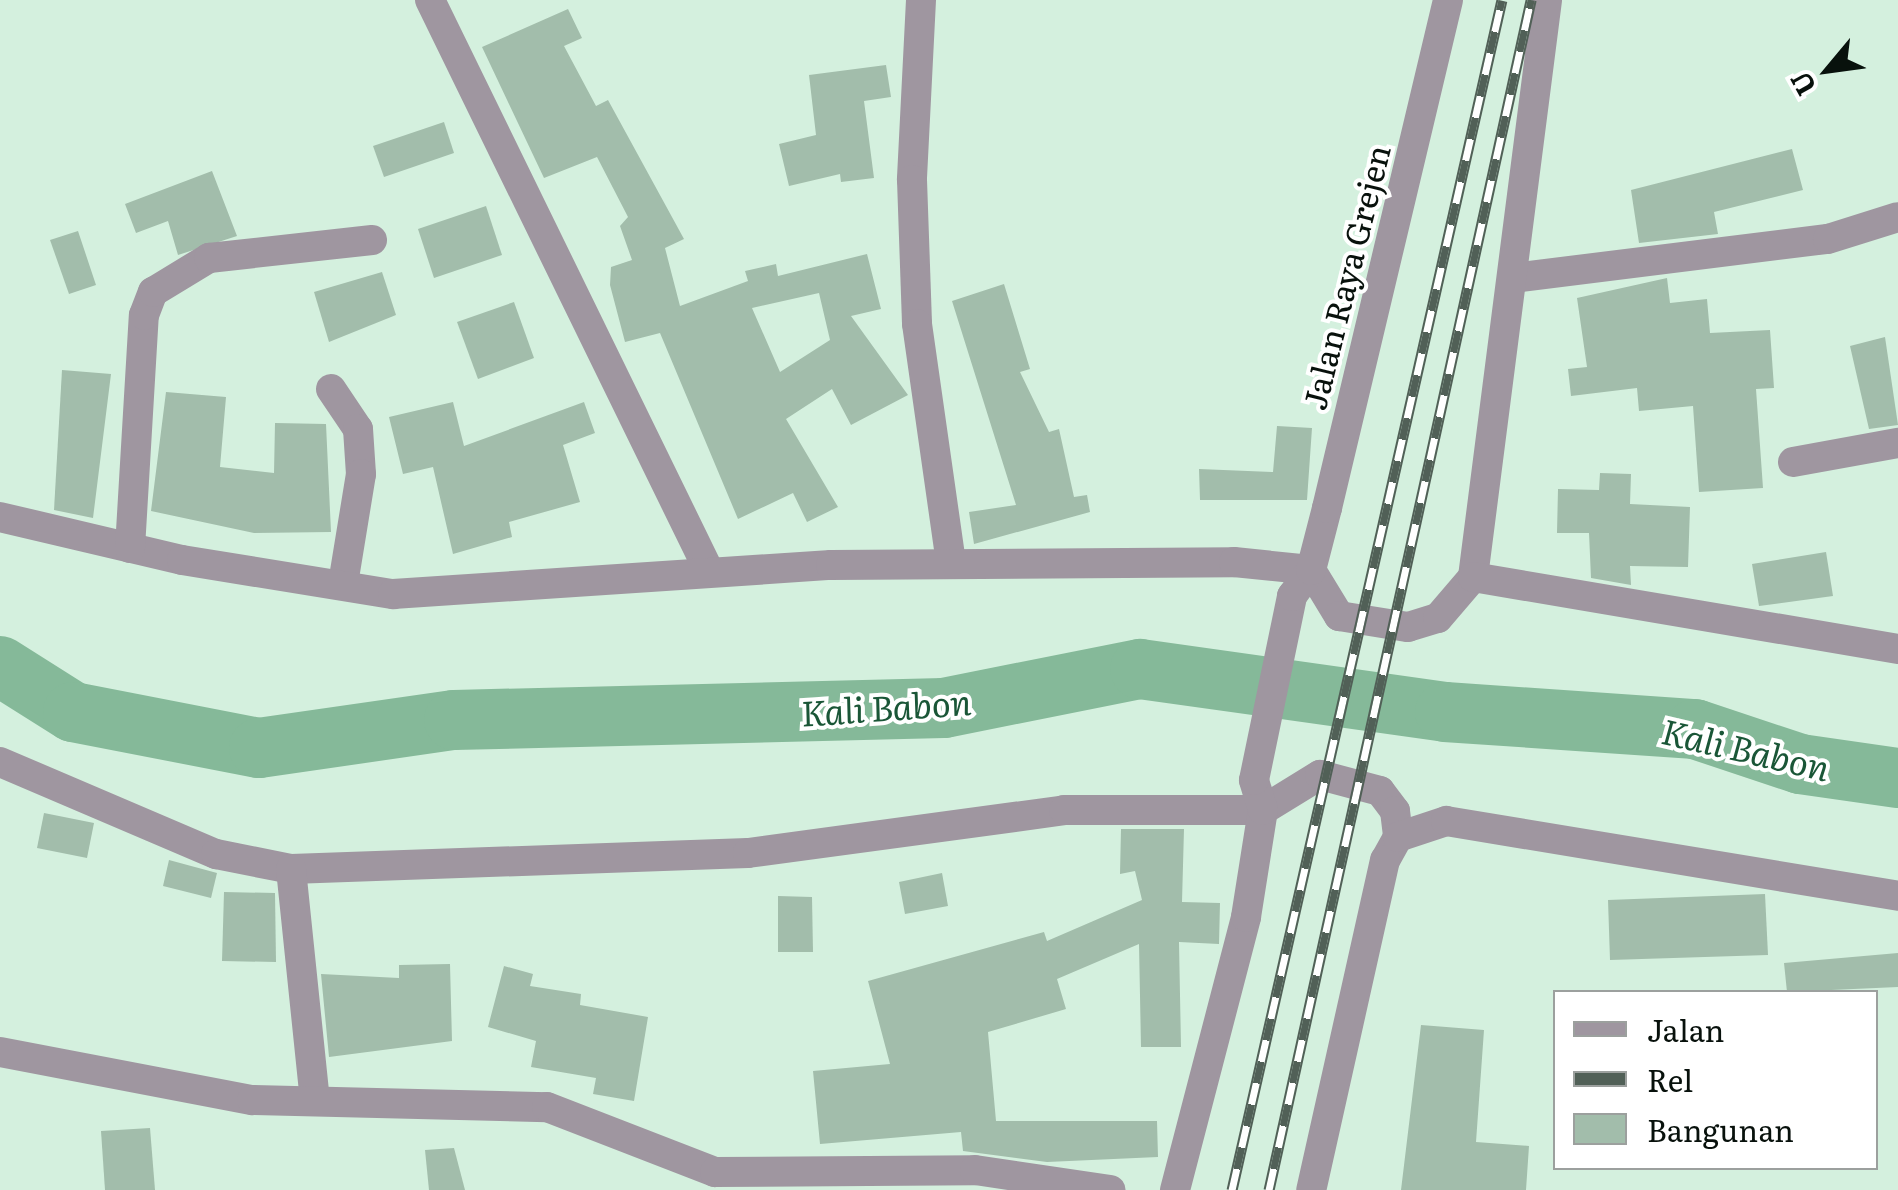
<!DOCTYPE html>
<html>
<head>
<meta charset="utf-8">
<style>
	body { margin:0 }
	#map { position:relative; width:1898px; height:1190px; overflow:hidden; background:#d4f0de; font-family:Literata,serif }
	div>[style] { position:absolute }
	.river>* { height:60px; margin:-30px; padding:0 30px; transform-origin:30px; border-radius:30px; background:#85b999 }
	.building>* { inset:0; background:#a2bdab }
	.street>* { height:30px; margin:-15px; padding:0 15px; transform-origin:15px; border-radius:15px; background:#9f96a0 }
	.rail>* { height:11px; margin-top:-5.5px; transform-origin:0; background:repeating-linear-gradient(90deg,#fff 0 22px,#516057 0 44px); box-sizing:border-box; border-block:2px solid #516057 }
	span { translate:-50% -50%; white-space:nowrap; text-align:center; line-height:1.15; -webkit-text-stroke:8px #fff; paint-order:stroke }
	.street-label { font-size:32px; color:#08110c }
	.water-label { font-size:35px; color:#1a5637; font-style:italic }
	.legend { position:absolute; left:1553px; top:990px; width:325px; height:180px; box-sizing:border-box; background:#fff; border:2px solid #9ca09e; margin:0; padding:12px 18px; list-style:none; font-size:30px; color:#08110c }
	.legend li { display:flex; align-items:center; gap:20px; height:50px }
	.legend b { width:50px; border:2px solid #9ca09e }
	.north { position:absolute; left:1778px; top:20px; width:100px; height:100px; -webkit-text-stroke:8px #fff; paint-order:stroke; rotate:241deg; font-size:28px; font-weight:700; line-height:40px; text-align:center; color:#08110c }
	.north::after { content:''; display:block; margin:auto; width:35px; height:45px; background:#08110c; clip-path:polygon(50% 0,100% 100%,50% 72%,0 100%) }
</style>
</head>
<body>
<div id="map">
	<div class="river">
		<i style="left:0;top:666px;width:86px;rotate:32.2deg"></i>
		<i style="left:73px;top:712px;width:189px;rotate:11deg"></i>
		<i style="left:259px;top:748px;width:197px;rotate:-8.2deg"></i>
		<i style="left:454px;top:720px;width:490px;rotate:-1.4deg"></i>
		<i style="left:944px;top:708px;width:200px;rotate:-11.3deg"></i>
		<i style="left:1140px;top:669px;width:308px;rotate:8deg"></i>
		<i style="left:1445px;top:712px;width:251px;rotate:3.9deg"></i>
		<i style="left:1695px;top:729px;width:111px;rotate:18.4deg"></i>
		<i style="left:1800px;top:764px;width:99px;rotate:8.1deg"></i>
	</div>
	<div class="building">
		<i style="clip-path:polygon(evenodd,568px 9px,582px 38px,564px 46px,596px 106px,608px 100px,684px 239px,665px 248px,680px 306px,748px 281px,745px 271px,776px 264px,778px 276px,867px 254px,881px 309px,851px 316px,908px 395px,851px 425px,832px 389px,786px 419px,838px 507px,807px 522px,793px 493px,738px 519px,660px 333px,625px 342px,610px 285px,611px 267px,632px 260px,620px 226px,628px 217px,597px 157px,544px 178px,482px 47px,568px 9px,819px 293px,830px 340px,780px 372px,752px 308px,819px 293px)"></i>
		<i style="clip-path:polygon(886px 65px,891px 97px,864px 101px,874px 178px,841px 182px,840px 174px,789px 186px,779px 144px,816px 135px,809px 75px)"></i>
		<i style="clip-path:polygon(444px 122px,454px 153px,384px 177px,373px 146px)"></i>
		<i style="clip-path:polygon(1792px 149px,1803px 190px,1714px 212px,1718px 234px,1639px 243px,1631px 190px)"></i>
		<i style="clip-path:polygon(212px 171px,237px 236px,178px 255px,168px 221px,136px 233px,125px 204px)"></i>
		<i style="clip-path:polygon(486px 206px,502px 255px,434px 278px,418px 229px)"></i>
		<i style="clip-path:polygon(78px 231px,96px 285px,69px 294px,50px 240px)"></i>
		<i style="clip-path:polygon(382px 272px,396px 315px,329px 342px,314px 292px)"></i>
		<i style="clip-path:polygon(1667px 278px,1670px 303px,1707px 299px,1710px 333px,1770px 330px,1774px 388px,1756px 389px,1763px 488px,1699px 492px,1693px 406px,1639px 411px,1637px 388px,1571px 396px,1568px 369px,1587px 367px,1577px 298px)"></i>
		<i style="clip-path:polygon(1004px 284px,1030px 369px,1020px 372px,1049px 432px,1059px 429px,1074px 497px,1087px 495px,1090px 512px,974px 544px,969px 512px,1016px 505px,952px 301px)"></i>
		<i style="clip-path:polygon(514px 302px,534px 358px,478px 379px,457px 322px)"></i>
		<i style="clip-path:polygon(1885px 337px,1898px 425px,1869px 429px,1850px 346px)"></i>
		<i style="clip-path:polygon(62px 370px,111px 374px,93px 518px,54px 510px)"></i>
		<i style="clip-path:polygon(166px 392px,226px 397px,220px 467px,274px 473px,275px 423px,326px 424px,331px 532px,254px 533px,151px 511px)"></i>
		<i style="clip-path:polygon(453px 402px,464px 446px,584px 402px,595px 433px,563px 445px,580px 502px,509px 522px,512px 537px,453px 554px,433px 467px,403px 474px,389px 417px)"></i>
		<i style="clip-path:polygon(1277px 426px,1312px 428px,1307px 500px,1200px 500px,1199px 469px,1273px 472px)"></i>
		<i style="clip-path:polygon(1600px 473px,1631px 474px,1630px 504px,1690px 507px,1688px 567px,1630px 566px,1631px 585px,1591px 578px,1589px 533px,1557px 533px,1558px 489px,1599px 490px)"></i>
		<i style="clip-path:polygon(1826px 552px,1833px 596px,1759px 606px,1752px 564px)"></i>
		<i style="clip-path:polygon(44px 813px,94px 823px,87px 858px,37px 848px)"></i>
		<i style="clip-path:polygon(1121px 829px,1184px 829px,1182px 902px,1220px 903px,1219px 944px,1179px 942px,1181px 1047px,1141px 1047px,1139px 944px,1057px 979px,1066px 1009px,988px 1032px,996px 1121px,1157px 1121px,1158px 1157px,1047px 1162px,963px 1151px,961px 1132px,820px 1144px,813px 1071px,890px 1064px,868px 981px,1044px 932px,1047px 941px,1142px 900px,1135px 871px,1120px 874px)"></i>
		<i style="clip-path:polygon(169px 860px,217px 873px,211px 898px,163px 886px)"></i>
		<i style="clip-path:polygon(942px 873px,948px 906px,905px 914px,899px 882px)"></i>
		<i style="clip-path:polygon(224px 892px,275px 893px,276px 962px,222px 961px)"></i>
		<i style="clip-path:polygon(1765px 894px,1768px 955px,1610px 960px,1608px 900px)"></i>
		<i style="clip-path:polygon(778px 896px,812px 897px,813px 952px,778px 952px)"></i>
		<i style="clip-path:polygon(1898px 953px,1898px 987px,1787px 992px,1784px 963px)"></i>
		<i style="clip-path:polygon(450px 964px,452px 1041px,329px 1057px,321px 974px,399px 978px,399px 965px)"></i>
		<i style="clip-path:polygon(504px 966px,533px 974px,530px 986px,581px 994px,580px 1005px,648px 1017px,634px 1101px,593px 1094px,596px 1078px,531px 1067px,536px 1041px,488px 1027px)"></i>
		<i style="clip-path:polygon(1421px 1025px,1484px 1030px,1476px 1142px,1529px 1146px,1526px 1190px,1401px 1190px)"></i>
		<i style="clip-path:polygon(150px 1128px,155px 1190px,105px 1190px,101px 1131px)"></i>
		<i style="clip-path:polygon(454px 1148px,465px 1190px,429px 1190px,425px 1150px)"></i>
	</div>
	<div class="street">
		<i style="left:430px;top:0;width:633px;rotate:63.96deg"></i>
		<i style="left:921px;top:0;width:180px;rotate:92.9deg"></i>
		<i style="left:912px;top:180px;width:144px;rotate:88deg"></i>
		<i style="left:917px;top:324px;width:240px;rotate:81.9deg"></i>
		<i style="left:1513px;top:278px;width:317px;rotate:-7.1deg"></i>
		<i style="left:1828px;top:239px;width:73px;rotate:-17.4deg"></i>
		<i style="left:331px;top:389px;width:48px;rotate:56deg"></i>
		<i style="left:358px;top:429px;width:45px;rotate:86.2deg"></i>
		<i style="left:361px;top:474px;width:111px;rotate:99.3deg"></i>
		<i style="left:1793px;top:462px;width:107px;rotate:-10.3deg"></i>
		<i style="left:0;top:517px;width:187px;rotate:13.3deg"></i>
		<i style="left:182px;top:560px;width:214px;rotate:9.2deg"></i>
		<i style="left:393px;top:594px;width:439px;rotate:-3.8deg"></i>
		<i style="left:831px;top:565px;width:403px;rotate:-0.4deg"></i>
		<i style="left:1234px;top:562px;width:77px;rotate:5.9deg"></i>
		<i style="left:130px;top:548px;width:233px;rotate:-86.6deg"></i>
		<i style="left:144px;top:315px;width:25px;rotate:-69deg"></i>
		<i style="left:153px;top:292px;width:66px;rotate:-31.3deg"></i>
		<i style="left:209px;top:258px;width:164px;rotate:-6.3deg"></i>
		<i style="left:1311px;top:570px;width:54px;rotate:58.7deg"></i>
		<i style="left:1339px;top:616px;width:70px;rotate:9.1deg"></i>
		<i style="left:1408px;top:627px;width:31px;rotate:-17deg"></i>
		<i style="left:1438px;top:618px;width:54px;rotate:-49.5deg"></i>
		<i style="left:1473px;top:577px;width:582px;rotate:-82.69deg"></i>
		<i style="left:1473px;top:577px;width:431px;rotate:9.6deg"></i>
		<i style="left:0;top:762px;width:235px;rotate:23.1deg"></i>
		<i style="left:216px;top:854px;width:76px;rotate:11.3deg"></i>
		<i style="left:291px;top:869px;width:457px;rotate:-2deg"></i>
		<i style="left:748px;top:853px;width:319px;rotate:-7.7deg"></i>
		<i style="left:1064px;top:810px;width:199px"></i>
		<i style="left:1263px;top:810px;width:67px;rotate:-31.6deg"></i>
		<i style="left:1320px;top:775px;width:62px;rotate:14.9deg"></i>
		<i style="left:1380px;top:791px;width:25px;rotate:53deg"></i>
		<i style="left:1395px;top:811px;width:26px;rotate:83deg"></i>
		<i style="left:1398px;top:837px;width:26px;rotate:119deg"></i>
		<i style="left:1385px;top:860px;width:338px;rotate:102.6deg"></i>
		<i style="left:1398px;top:837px;width:51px;rotate:-18.4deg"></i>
		<i style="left:1446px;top:821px;width:458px;rotate:9.4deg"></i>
		<i style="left:291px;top:869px;width:232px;rotate:84.1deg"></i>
		<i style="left:0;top:1052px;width:257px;rotate:10.8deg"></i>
		<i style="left:252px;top:1100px;width:295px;rotate:1.4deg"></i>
		<i style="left:547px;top:1107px;width:180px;rotate:21.2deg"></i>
		<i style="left:715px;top:1172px;width:260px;rotate:-0.4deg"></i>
		<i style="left:975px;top:1170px;width:137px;rotate:8.4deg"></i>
		<i style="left:1175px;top:1190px;width:282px;rotate:-75.4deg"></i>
		<i style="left:1246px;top:917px;width:108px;rotate:-81deg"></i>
		<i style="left:1263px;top:810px;width:31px;rotate:-107deg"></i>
		<i style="left:1254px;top:780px;width:188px;rotate:-78.3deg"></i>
		<i style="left:1292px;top:596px;width:32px;rotate:-54deg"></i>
		<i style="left:1311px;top:570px;width:64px;rotate:-75.5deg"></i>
		<i style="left:1327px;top:508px;width:522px;rotate:-76.6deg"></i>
	</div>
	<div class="rail">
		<i style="left:1232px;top:1190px;width:1220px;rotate:-77.22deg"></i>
		<i style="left:1269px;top:1190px;width:1219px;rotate:-77.58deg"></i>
	</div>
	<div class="street-label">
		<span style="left:1345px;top:277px;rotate:-76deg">Jalan Raya Grejen</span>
	</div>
	<div class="water-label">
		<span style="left:886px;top:706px;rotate:-4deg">Kali Babon</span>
		<span style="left:1746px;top:748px;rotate:13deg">Kali Babon</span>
	</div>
	<ul class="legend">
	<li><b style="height:12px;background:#9f96a0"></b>Jalan</li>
	<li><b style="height:12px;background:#516057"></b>Rel</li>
	<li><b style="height:28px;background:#a2bdab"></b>Bangunan</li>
	</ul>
	<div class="north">U</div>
</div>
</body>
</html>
